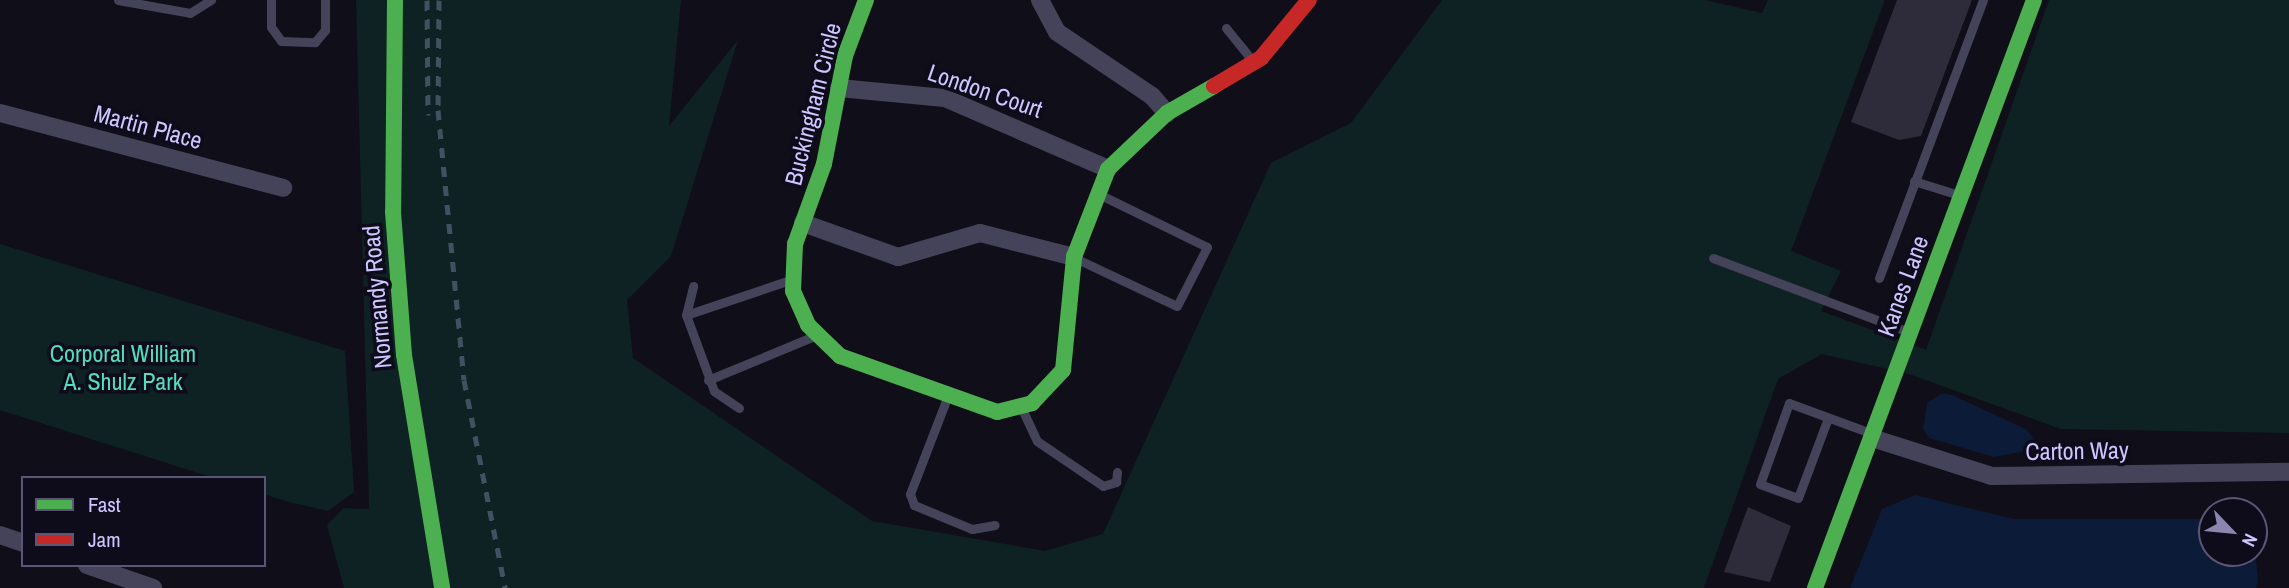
<!DOCTYPE html>
<html>
<head>
<meta charset="utf-8">
<style>
	body { margin:0 }
	#map { position:relative; width:2289px; height:588px; overflow:hidden; background:#100e18; font-family:"Archivo Narrow",sans-serif }
	div>[style] { position:absolute }
	.green>* { inset:0; background:#0e2223 }
	.water>* { inset:0; background:#0b1b38 }
	.building>* { inset:0; background:#2e2b3b }
	.lane>* { height:9px; margin:-4.5px; padding:0 4.5px; transform-origin:4.5px; border-radius:4.5px; background:#454359 }
	.street>* { height:18px; margin:-9px; padding:0 9px; transform-origin:9px; border-radius:9px; background:#454359 }
	.fast>* { height:16px; margin:-8px; padding:0 8px; transform-origin:8px; border-radius:8px; background:#4caf50 }
	.jam>* { height:16px; margin:-8px; padding:0 8px; transform-origin:8px; border-radius:8px; background:#c62828 }
	.rail>* { height:5px; margin-top:-2.5px; transform-origin:0; background:repeating-linear-gradient(90deg,#3e5262 0 10px,transparent 0 19px) }
	span { translate:-50% -50%; white-space:nowrap; text-align:center; line-height:1.15; -webkit-text-stroke:7px #0e0b1b; paint-order:stroke }
	.street-label { font-size:24px; color:#cdc6ff }
	.park-label { font-size:24px; color:#54ddbd }
	.legend { position:absolute; left:21px; top:476px; width:245px; height:91px; box-sizing:border-box; background:#0e0b1b; border:2px solid #5a5676; margin:0; padding:9px 12px; list-style:none; font-size:21px; color:#cdc6ff }
	.legend li { display:flex; align-items:center; gap:14px; height:35px }
	.legend b { width:35px; border:2px solid #5a5676 }
	.north { position:absolute; left:2198px; top:497px; width:70px; height:70px; box-sizing:border-box; background:#0e0b1b; border:2px solid #5a5676; border-radius:50%; rotate:116deg; font-size:19px; font-weight:700; line-height:28px; text-align:center; color:#cdc6ff }
	.north::after { content:''; display:block; margin:auto; width:24px; height:32px; background:#8b86ae; clip-path:polygon(50% 0,100% 100%,50% 72%,0 100%) }
</style>
</head>
<body>
<div id="map">
	<div class="green">
		<i style="clip-path:polygon(356px 0,681px 0,669px 126px,738px 40px,671px 256px,627px 300px,633px 358px,872px 521px,1045px 551px,1103px 534px,1271px 163px,1351px 123px,1442px 0,1705px 0,1762px 13px,1768px 0,1885px 0,1791px 251px,1841px 271px,1821px 311px,1926px 350px,2049px 0,2289px 0,2289px 433px,2061px 429px,1909px 374px,1822px 354px,1778px 379px,1704px 588px,344px 588px,327px 525px,344px 508px,369px 509px)"></i>
		<i style="clip-path:polygon(0 244px,345px 351px,354px 492px,328px 511px,289px 502px,264px 494px,264px 478px,214px 478px,0 410px)"></i>
	</div>
	<div class="water">
		<i style="clip-path:polygon(1952px 395px,2026px 429px,2042px 448px,1994px 457px,1929px 438px,1923px 429px,1927px 403px,1942px 393px)"></i>
		<i style="clip-path:polygon(1915px 495px,2014px 519px,2212px 519px,2212px 553px,2254px 553px,2254px 537px,2258px 582px,2256px 588px,1850px 588px,1882px 509px)"></i>
	</div>
	<div class="building">
		<i style="clip-path:polygon(1897px 0,1972px 0,1921px 136px,1899px 140px,1851px 122px)"></i>
		<i style="clip-path:polygon(1748px 507px,1791px 526px,1770px 582px,1724px 572px)"></i>
	</div>
	<div class="lane">
		<i style="left:118px;top:0;width:73px;rotate:10.2deg"></i>
		<i style="left:190px;top:13px;width:25px;rotate:-32deg"></i>
		<i style="left:271px;top:0;width:27px;rotate:90deg"></i>
		<i style="left:271px;top:27px;width:17px;rotate:54deg"></i>
		<i style="left:281px;top:41px;width:34px;rotate:2deg"></i>
		<i style="left:315px;top:42px;width:16px;rotate:-50deg"></i>
		<i style="left:325px;top:30px;width:30px;rotate:-90deg"></i>
		<i style="left:1226px;top:28px;width:40px;rotate:51deg"></i>
		<i style="left:1914px;top:181px;width:47px;rotate:17.3deg"></i>
		<i style="left:1713px;top:258px;width:210px;rotate:20.7deg"></i>
		<i style="left:1077px;top:259px;width:110px;rotate:25.2deg"></i>
		<i style="left:1177px;top:306px;width:66px;rotate:-63deg"></i>
		<i style="left:1207px;top:247px;width:118px;rotate:-153.9deg"></i>
		<i style="left:1879px;top:278px;width:297px;rotate:-69.5deg"></i>
		<i style="left:686px;top:315px;width:30px;rotate:-76deg"></i>
		<i style="left:708px;top:380px;width:115px;rotate:-22.5deg"></i>
		<i style="left:947px;top:398px;width:103px;rotate:111.1deg"></i>
		<i style="left:910px;top:494px;width:12px;rotate:70deg"></i>
		<i style="left:914px;top:505px;width:63px;rotate:22.5deg"></i>
		<i style="left:972px;top:529px;width:23px;rotate:-10deg"></i>
		<i style="left:739px;top:408px;width:30px;rotate:-146deg"></i>
		<i style="left:714px;top:391px;width:81px;rotate:-110.2deg"></i>
		<i style="left:686px;top:315px;width:110px;rotate:-18.6deg"></i>
		<i style="left:1022px;top:409px;width:35px;rotate:65deg"></i>
		<i style="left:1037px;top:441px;width:80px;rotate:34.3deg"></i>
		<i style="left:1103px;top:486px;width:14px;rotate:-17deg"></i>
		<i style="left:1116px;top:482px;width:10px;rotate:-84deg"></i>
		<i style="left:1828px;top:418px;width:85px;rotate:110.6deg"></i>
		<i style="left:1798px;top:498px;width:40px;rotate:-159.8deg"></i>
		<i style="left:1760px;top:484px;width:86px;rotate:-70.3deg"></i>
		<i style="left:1789px;top:403px;width:84px;rotate:20.2deg"></i>
	</div>
	<div class="street">
		<i style="left:1040px;top:0;width:36px;rotate:62deg"></i>
		<i style="left:1057px;top:32px;width:115px;rotate:34deg"></i>
		<i style="left:1152px;top:96px;width:23px;rotate:49deg"></i>
		<i style="left:839px;top:88px;width:106px;rotate:5.4deg"></i>
		<i style="left:945px;top:98px;width:178px;rotate:23.5deg"></i>
		<i style="left:0;top:113px;width:293px;rotate:14.8deg"></i>
		<i style="left:803px;top:223px;width:101px;rotate:19.7deg"></i>
		<i style="left:898px;top:257px;width:85px;rotate:-16.3deg"></i>
		<i style="left:980px;top:233px;width:97px;rotate:14.3deg"></i>
		<i style="left:1872px;top:438px;width:126px;rotate:17.6deg"></i>
		<i style="left:1992px;top:476px;width:297px;rotate:-0.8deg"></i>
		<i style="left:0;top:535px;width:24px;rotate:19deg"></i>
		<i style="left:87px;top:565px;width:70px;rotate:19.2deg"></i>
	</div>
	<div class="fast">
		<i style="left:395px;top:0;width:212px;rotate:90.5deg"></i>
		<i style="left:393px;top:212px;width:143px;rotate:85.6deg"></i>
		<i style="left:404px;top:355px;width:236px;rotate:80.7deg"></i>
		<i style="left:866px;top:0;width:60px;rotate:110.6deg"></i>
		<i style="left:845px;top:56px;width:110px;rotate:101deg"></i>
		<i style="left:824px;top:164px;width:85px;rotate:109.9deg"></i>
		<i style="left:795px;top:244px;width:47px;rotate:92.4deg"></i>
		<i style="left:793px;top:291px;width:37px;rotate:66deg"></i>
		<i style="left:808px;top:325px;width:45px;rotate:44.1deg"></i>
		<i style="left:840px;top:356px;width:167px;rotate:19.6deg"></i>
		<i style="left:997px;top:412px;width:36px;rotate:-14deg"></i>
		<i style="left:1032px;top:403px;width:45px;rotate:-46.8deg"></i>
		<i style="left:1063px;top:370px;width:114px;rotate:-84.4deg"></i>
		<i style="left:1074px;top:257px;width:94px;rotate:-68.9deg"></i>
		<i style="left:1108px;top:169px;width:81px;rotate:-43.5deg"></i>
		<i style="left:1167px;top:113px;width:54px;rotate:-29.9deg"></i>
		<i style="left:1815px;top:588px;width:627px;rotate:-69.57deg"></i>
	</div>
	<div class="jam">
		<i style="left:1214px;top:86px;width:55px;rotate:-30.8deg"></i>
		<i style="left:1261px;top:58px;width:75px;rotate:-50.4deg"></i>
	</div>
	<div class="rail">
		<i style="left:427px;top:0;width:115px;rotate:89.5deg"></i>
		<i style="left:439px;top:0;width:110px;rotate:90.5deg"></i>
		<i style="left:438px;top:110px;width:271px;rotate:84.5deg"></i>
		<i style="left:464px;top:380px;width:212px;rotate:78.8deg"></i>
	</div>
	<div class="street-label">
		<span style="left:985px;top:91px;rotate:19deg">London Court</span>
		<span style="left:813px;top:104px;rotate:-76deg">Buckingham Circle</span>
		<span style="left:148px;top:127px;rotate:15deg">Martin Place</span>
		<span style="left:1903px;top:286px;rotate:-70deg">Kanes Lane</span>
		<span style="left:377px;top:297px;rotate:-95deg">Normandy Road</span>
		<span style="left:2077px;top:451px;rotate:-1deg">Carton Way</span>
	</div>
	<div class="park-label">
		<span style="left:123px;top:368px">Corporal William<br>A. Shulz Park</span>
	</div>
	<ul class="legend">
	<li><b style="height:9px;background:#4caf50"></b>Fast</li>
	<li><b style="height:9px;background:#c62828"></b>Jam</li>
	</ul>
	<div class="north">N</div>
</div>
</body>
</html>
